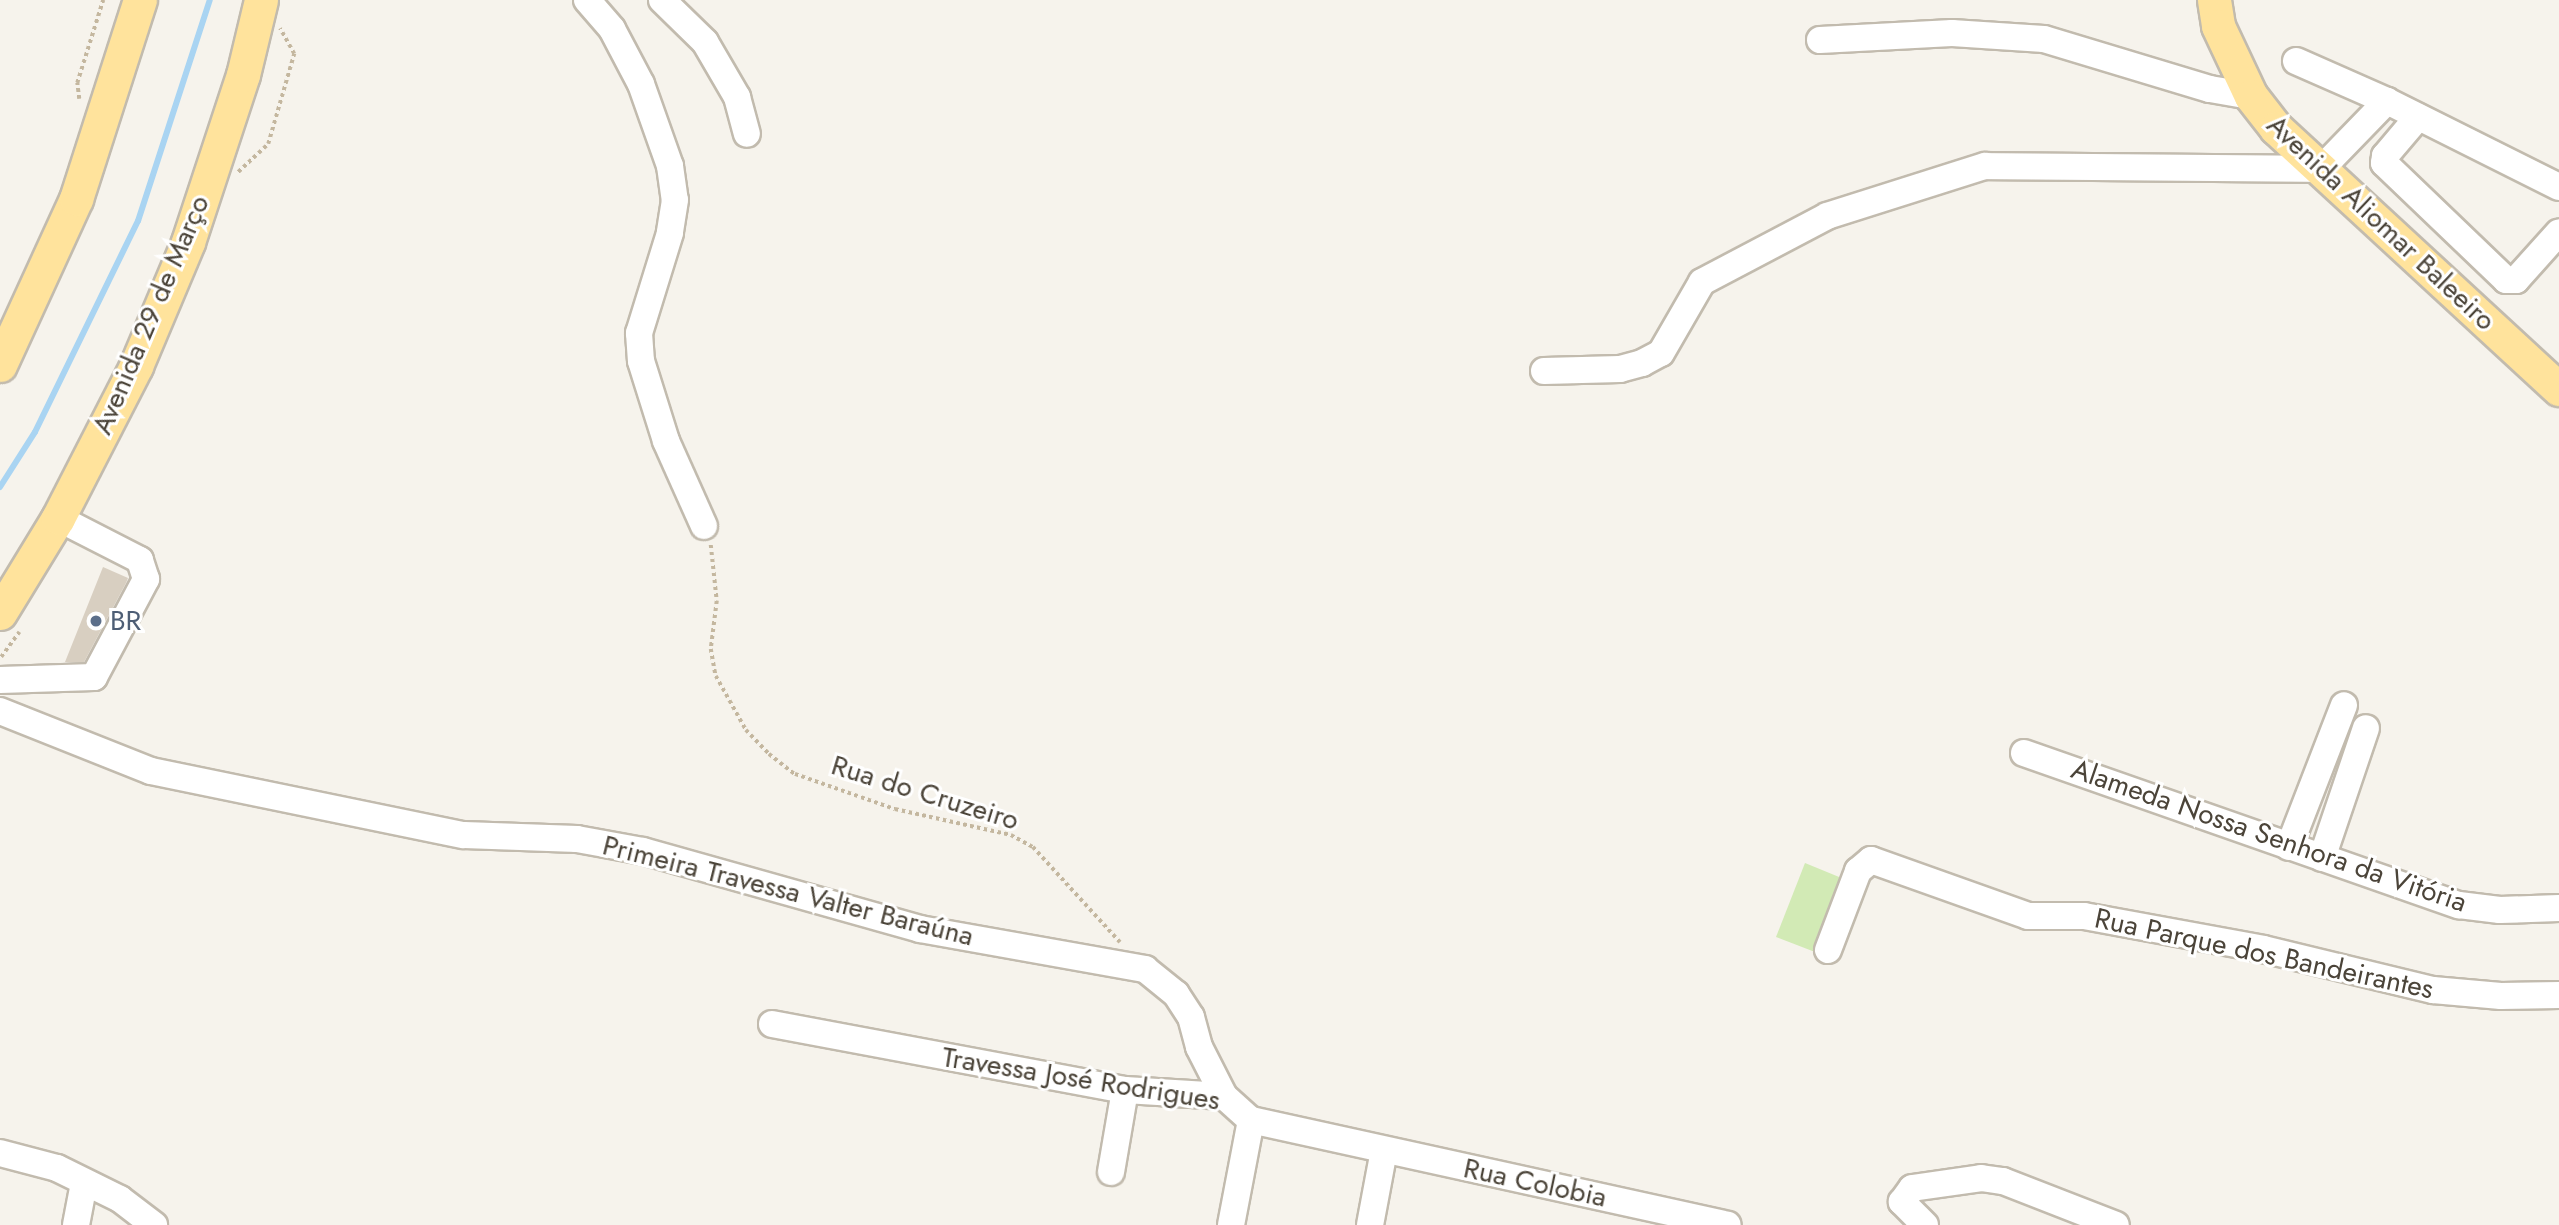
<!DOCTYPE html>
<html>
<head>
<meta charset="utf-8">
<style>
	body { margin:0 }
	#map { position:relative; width:2559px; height:1225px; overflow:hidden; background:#f6f3ec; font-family:Jost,sans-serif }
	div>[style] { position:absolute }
	.green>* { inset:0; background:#d2eab5 }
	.stream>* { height:6px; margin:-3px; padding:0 3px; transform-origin:3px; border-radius:3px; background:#a9d4f2 }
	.building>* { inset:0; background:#d8cfc1 }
	.path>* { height:3.5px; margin-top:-1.75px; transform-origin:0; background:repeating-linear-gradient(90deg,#c4b79f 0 3.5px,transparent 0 7px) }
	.roads { filter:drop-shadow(2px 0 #c2bbae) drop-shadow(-2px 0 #c2bbae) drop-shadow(0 2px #c2bbae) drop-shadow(0 -2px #c2bbae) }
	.minor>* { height:26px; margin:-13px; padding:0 13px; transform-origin:13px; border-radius:13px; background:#fff }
	.major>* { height:33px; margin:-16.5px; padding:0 16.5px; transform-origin:16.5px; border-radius:16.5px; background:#ffe39c }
	.dots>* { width:19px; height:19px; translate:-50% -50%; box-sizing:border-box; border:4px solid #fff; border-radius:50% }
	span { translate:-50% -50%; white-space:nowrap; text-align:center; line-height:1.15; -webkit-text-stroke:6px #fff; paint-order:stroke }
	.street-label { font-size:28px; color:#4b4439 }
	.service-label { font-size:28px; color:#4e5e75 }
	.left { translate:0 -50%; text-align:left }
</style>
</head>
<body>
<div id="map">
	<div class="green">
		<i style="clip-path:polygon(1805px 863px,1844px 879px,1815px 952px,1776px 937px)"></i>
	</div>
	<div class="stream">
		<i style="left:0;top:487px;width:65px;rotate:-57.5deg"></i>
		<i style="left:35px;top:432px;width:235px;rotate:-64deg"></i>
		<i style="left:138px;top:221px;width:232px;rotate:-72deg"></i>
	</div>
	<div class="building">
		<i style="clip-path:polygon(103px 567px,128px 578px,126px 583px,84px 662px,65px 662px)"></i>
	</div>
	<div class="path">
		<i style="left:79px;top:99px;width:16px;rotate:-97deg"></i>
		<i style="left:77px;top:83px;width:87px;rotate:-72.6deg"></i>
		<i style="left:238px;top:172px;width:41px;rotate:-43deg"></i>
		<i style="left:268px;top:144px;width:94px;rotate:-73.9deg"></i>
		<i style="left:294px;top:54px;width:29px;rotate:-119deg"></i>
		<i style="left:711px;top:545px;width:56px;rotate:83.9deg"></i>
		<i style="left:717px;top:601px;width:48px;rotate:97.1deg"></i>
		<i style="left:711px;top:649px;width:27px;rotate:80deg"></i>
		<i style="left:716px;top:676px;width:62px;rotate:60.9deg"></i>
		<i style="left:746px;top:730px;width:33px;rotate:46deg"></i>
		<i style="left:769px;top:754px;width:33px;rotate:38deg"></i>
		<i style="left:795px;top:774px;width:106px;rotate:19.3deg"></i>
		<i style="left:895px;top:809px;width:119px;rotate:12.6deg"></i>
		<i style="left:1011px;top:835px;width:25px;rotate:29deg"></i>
		<i style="left:1033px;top:847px;width:129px;rotate:47.5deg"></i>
		<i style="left:1px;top:657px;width:31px;rotate:-54deg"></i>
	</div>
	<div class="roads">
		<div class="minor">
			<i style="left:587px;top:0;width:38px;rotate:49deg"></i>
			<i style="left:612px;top:29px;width:62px;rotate:62.2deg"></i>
			<i style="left:641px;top:84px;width:87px;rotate:70.5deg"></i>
			<i style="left:670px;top:166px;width:34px;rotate:82deg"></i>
			<i style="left:675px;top:200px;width:33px;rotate:99deg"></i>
			<i style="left:670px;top:233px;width:105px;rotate:107.2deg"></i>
			<i style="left:639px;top:333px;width:28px;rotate:86deg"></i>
			<i style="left:641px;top:361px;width:84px;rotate:72.6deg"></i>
			<i style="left:666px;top:441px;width:93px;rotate:65.9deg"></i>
			<i style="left:662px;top:0;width:60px;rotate:44.3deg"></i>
			<i style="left:705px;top:42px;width:64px;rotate:59.8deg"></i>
			<i style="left:737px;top:97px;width:38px;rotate:75deg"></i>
			<i style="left:1820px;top:40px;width:132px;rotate:-3deg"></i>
			<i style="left:1952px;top:33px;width:92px;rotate:3.7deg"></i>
			<i style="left:2044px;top:39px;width:173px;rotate:16.8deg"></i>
			<i style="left:2210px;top:89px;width:42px;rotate:9.7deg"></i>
			<i style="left:2296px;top:61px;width:99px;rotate:23.7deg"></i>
			<i style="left:2418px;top:117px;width:51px;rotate:130.2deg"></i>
			<i style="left:2385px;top:156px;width:7px;rotate:98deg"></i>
			<i style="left:2384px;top:163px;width:169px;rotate:43.8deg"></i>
			<i style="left:2506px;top:280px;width:10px"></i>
			<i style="left:2516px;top:280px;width:64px;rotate:-48.1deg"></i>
			<i style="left:1544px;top:371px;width:76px;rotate:-1.5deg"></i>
			<i style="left:1620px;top:369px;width:23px;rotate:-15deg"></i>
			<i style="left:1642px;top:363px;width:21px;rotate:-28deg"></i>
			<i style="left:1661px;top:353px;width:82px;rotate:-60deg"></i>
			<i style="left:1702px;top:282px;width:141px;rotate:-27.8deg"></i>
			<i style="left:1827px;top:216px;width:166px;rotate:-17.6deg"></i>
			<i style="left:1985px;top:166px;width:336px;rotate:0.5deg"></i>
			<i style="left:2321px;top:169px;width:95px;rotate:-45.9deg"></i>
			<i style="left:2387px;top:101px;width:192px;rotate:26.6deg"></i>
			<i style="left:0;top:680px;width:94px;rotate:-1.8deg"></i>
			<i style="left:94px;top:677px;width:111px;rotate:-62deg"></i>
			<i style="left:146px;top:579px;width:20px;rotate:-108deg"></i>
			<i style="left:140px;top:560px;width:92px;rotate:-152.9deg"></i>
			<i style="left:0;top:711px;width:162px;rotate:21.7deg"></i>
			<i style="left:151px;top:771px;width:319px;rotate:11.6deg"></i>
			<i style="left:464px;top:835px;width:113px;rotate:2deg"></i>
			<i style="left:577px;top:839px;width:67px;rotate:10.3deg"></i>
			<i style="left:643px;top:851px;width:288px;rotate:15.7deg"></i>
			<i style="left:920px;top:929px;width:229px;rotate:10.1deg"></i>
			<i style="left:1145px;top:969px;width:40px;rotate:39deg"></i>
			<i style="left:1176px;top:994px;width:27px;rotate:57deg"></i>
			<i style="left:1191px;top:1017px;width:31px;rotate:75deg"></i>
			<i style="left:1199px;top:1047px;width:55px;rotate:63deg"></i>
			<i style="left:2024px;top:753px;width:461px;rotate:19.3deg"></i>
			<i style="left:2459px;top:905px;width:41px;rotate:7deg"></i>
			<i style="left:2500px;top:910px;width:59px;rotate:-1.9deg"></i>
			<i style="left:2289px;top:847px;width:152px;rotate:-68.8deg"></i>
			<i style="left:2322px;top:858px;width:137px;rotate:-71.3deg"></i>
			<i style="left:1828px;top:950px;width:85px;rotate:-69.2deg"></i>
			<i style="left:1858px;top:871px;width:17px;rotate:-40deg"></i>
			<i style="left:1871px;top:860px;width:167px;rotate:19.6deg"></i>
			<i style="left:2028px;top:916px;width:56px"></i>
			<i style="left:2084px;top:916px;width:182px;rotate:10.4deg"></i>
			<i style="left:2263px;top:949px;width:175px;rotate:13.6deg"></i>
			<i style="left:2433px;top:990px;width:68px;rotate:5deg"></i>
			<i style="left:2501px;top:996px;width:58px;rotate:-1deg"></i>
			<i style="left:772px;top:1024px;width:359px;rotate:10.6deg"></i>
			<i style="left:1125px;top:1090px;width:99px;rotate:3.5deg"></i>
			<i style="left:1224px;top:1096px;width:36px;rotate:42deg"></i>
			<i style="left:1251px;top:1120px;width:488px;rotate:12.4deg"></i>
			<i style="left:0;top:1153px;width:59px;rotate:14.7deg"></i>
			<i style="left:57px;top:1168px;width:70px;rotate:26.2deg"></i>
			<i style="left:120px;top:1199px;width:43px;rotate:37.4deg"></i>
			<i style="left:1111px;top:1172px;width:83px;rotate:-80.3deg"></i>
			<i style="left:76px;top:1225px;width:43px;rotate:-79.2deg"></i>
			<i style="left:1231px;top:1225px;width:107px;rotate:-79.2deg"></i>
			<i style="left:1370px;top:1225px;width:76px;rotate:-79.4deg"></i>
			<i style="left:1925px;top:1225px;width:33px;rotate:-135deg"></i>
			<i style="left:1902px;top:1202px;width:17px;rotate:-54deg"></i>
			<i style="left:1912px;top:1188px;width:70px;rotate:-8.2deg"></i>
			<i style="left:1981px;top:1178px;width:22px;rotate:8deg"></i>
			<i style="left:2003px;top:1181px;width:121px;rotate:21.3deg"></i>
		</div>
		<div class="major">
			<i style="left:2214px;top:0;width:26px;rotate:81deg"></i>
			<i style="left:2218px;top:26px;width:77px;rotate:64.8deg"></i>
			<i style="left:2251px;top:96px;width:41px;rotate:52deg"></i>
			<i style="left:2276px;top:128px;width:385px;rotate:42.7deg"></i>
			<i style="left:0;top:365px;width:183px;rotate:-65.4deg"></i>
			<i style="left:76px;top:199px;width:209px;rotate:-72.2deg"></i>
			<i style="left:0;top:613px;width:111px;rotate:-58.6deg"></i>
			<i style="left:58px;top:518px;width:171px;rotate:-62.8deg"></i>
			<i style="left:136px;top:366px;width:134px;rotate:-67.2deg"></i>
			<i style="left:188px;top:242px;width:176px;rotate:-71.8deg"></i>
			<i style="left:243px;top:75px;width:77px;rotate:-76.5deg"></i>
		</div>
	</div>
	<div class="dots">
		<i style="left:96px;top:621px;background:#5c6f8a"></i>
	</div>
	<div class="street-label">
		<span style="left:2381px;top:223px;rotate:43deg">Avenida Aliomar Baleeiro</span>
		<span style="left:151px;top:315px;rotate:-67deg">Avenida 29 de Março</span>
		<span style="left:925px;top:793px;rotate:17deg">Rua do Cruzeiro</span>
		<span style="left:2269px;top:836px;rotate:19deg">Alameda Nossa Senhora da Vitória</span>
		<span style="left:788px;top:891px;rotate:14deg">Primeira Travessa Valter Baraúna</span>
		<span style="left:2264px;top:954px;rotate:12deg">Rua Parque dos Bandeirantes</span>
		<span style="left:1081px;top:1079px;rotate:9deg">Travessa José Rodrigues</span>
		<span style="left:1535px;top:1183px;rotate:12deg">Rua Colobia</span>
	</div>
	<div class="service-label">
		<span class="left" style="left:110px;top:621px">BR</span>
	</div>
</div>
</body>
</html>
